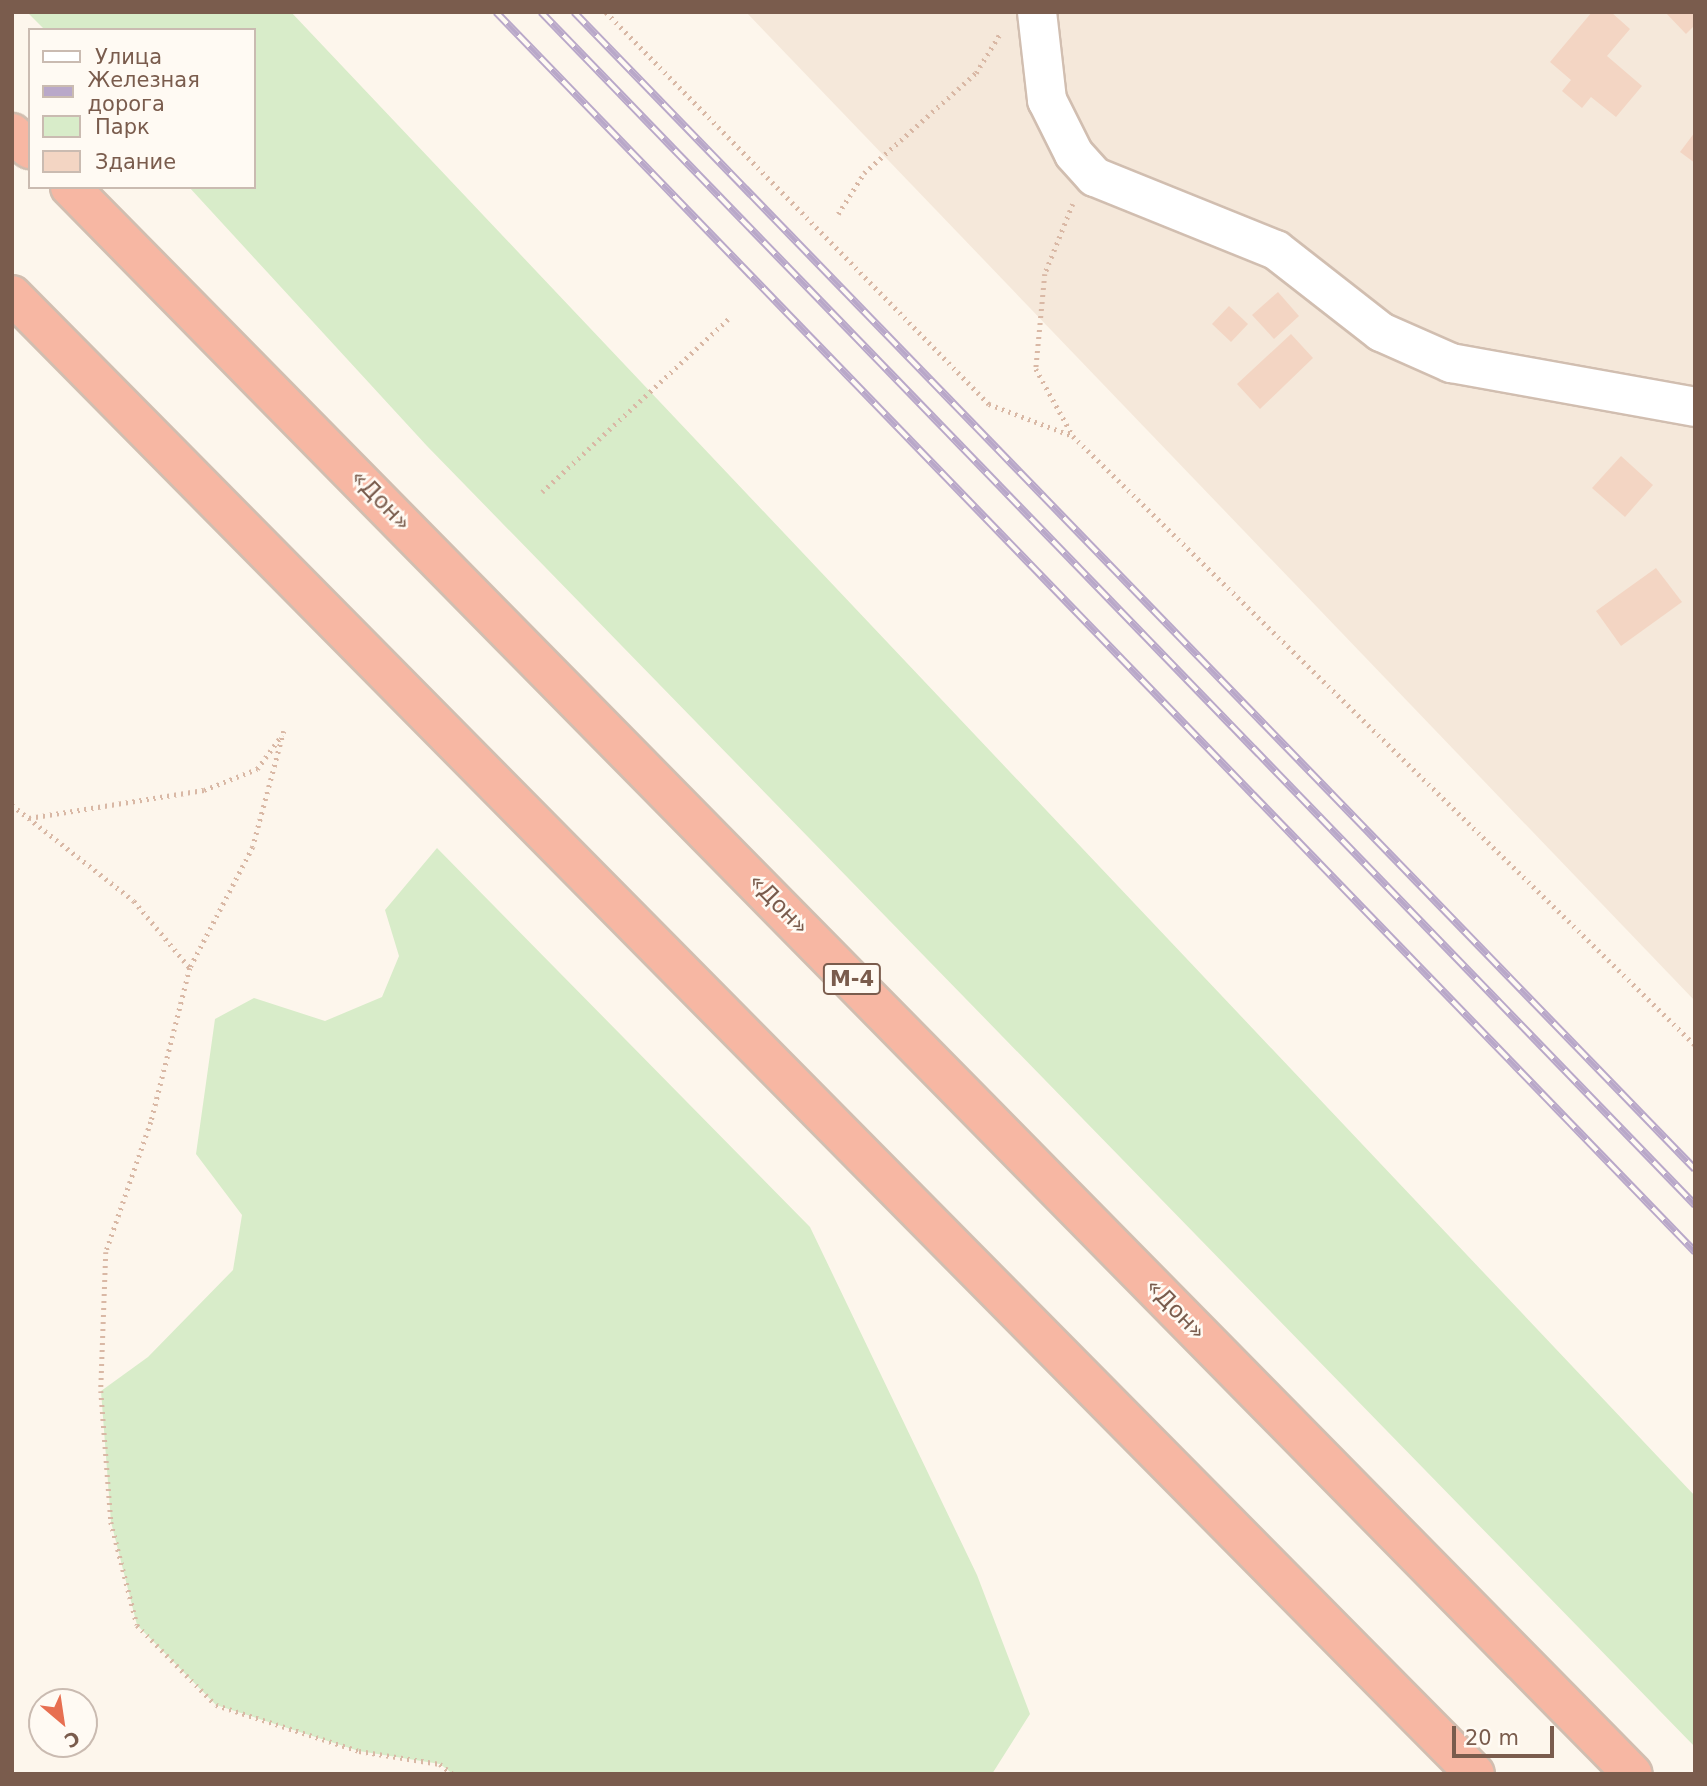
<!DOCTYPE html>
<html>
<head>
<meta charset="utf-8">
<style>
	body { margin:0 }
	#map { position:relative; width:1707px; height:1786px; overflow:hidden; background:#fdf6ec; font-family:"DejaVu Sans",sans-serif }
	div>[style] { position:absolute }
	.residential>* { inset:0; background:#f5e8da }
	.green>* { inset:0; background:#d8ecc9 }
	.building>* { inset:0; background:#f3d5c3 }
	.path>* { height:4.5px; margin-top:-2.25px; transform-origin:0; background:repeating-linear-gradient(90deg,#d9b8a5 0 2px,transparent 0 7px) }
	.roads { filter:drop-shadow(2px 0 #d1beb0) drop-shadow(-2px 0 #d1beb0) drop-shadow(0 2px #d1beb0) drop-shadow(0 -2px #d1beb0) }
	.minor>* { height:38px; margin:-19px; padding:0 19px; transform-origin:19px; border-radius:19px; background:#fff }
	.highway>* { height:38px; margin:-19px; padding:0 19px; transform-origin:19px; border-radius:19px; background:#f7b7a3 }
	.rail>* { height:8px; margin-top:-4px; transform-origin:0; background:repeating-linear-gradient(90deg,#fffaf3 0 16px,#b9a8c9 0 32px); box-sizing:border-box; border-block:2px solid #b9a8c9 }
	span { translate:-50% -50%; white-space:nowrap; text-align:center; line-height:1.15; -webkit-text-stroke:5px #fffaf3; paint-order:stroke }
	.shield-label span { padding:2px 5px; background:#fffaf3; border:2px solid; border-radius:5px; -webkit-text-stroke-width:0 }
	.shield-label { font-size:21px; color:#7a5c4d; font-weight:700 }
	.street-label { font-size:23px; color:#7a5c4d }
	.frame { position:absolute; inset:0; border:14px solid #7a5c4d; pointer-events:none }
	.legend { position:absolute; left:28px; top:28px; width:228px; height:161px; box-sizing:border-box; background:#fffaf3; border:2px solid #cabbb1; margin:0; padding:9px 12px; list-style:none; font-size:21px; color:#7a5c4d }
	.legend li { display:flex; align-items:center; gap:14px; height:35px }
	.legend b { width:35px; border:2px solid #cabbb1 }
	.north { position:absolute; left:28px; top:1688px; width:70px; height:70px; box-sizing:border-box; background:#fffaf3; border:2px solid #cabbb1; border-radius:50%; rotate:151deg; font-size:19px; font-weight:700; line-height:28px; text-align:center; color:#7a5c4d }
	.north::after { content:''; display:block; margin:auto; width:24px; height:32px; background:#e76f51; clip-path:polygon(50% 0,100% 100%,50% 72%,0 100%) }
	.scale { position:absolute; left:1452px; top:1726px; width:102px; height:32px; box-sizing:border-box; border:4px solid #7a5c4d; border-top:0; padding-left:9px; font-size:21px; line-height:24px; white-space:nowrap; color:#7a5c4d; -webkit-text-stroke:5px #fffaf3; paint-order:stroke }
</style>
</head>
<body>
<div id="map">
	<div class="residential">
		<i style="clip-path:polygon(746px 12px,1695px 12px,1695px 1001px)"></i>
	</div>
	<div class="green">
		<i style="clip-path:polygon(27px 12px,291px 12px,1695px 1496px,1695px 1747px,427px 446px,189px 187px,254px 187px,254px 30px,45px 30px)"></i>
		<i style="clip-path:polygon(437px 848px,810px 1227px,977px 1575px,1030px 1714px,992px 1774px,453px 1774px,440px 1764px,359px 1751px,216px 1705px,137px 1625px,111px 1522px,101px 1391px,148px 1357px,233px 1270px,242px 1215px,196px 1154px,215px 1019px,254px 998px,325px 1021px,382px 997px,399px 956px,385px 910px)"></i>
	</div>
	<div class="building">
		<i style="clip-path:polygon(1592px 12px,1611px 12px,1630px 29px,1607px 56px,1642px 86px,1616px 117px,1591px 97px,1582px 108px,1562px 91px,1571px 80px,1550px 62px)"></i>
		<i style="clip-path:polygon(1665px 12px,1695px 12px,1695px 25px,1686px 34px)"></i>
		<i style="clip-path:polygon(1695px 132px,1695px 163px,1680px 152px)"></i>
		<i style="clip-path:polygon(1278px 292px,1299px 316px,1274px 339px,1252px 315px)"></i>
		<i style="clip-path:polygon(1229px 306px,1248px 324px,1231px 342px,1212px 324px)"></i>
		<i style="clip-path:polygon(1291px 334px,1313px 358px,1260px 409px,1237px 384px)"></i>
		<i style="clip-path:polygon(1621px 456px,1653px 485px,1625px 517px,1592px 488px)"></i>
		<i style="clip-path:polygon(1656px 568px,1682px 602px,1621px 646px,1596px 611px)"></i>
	</div>
	<div class="path">
		<i style="left:606px;top:12px;width:548px;rotate:45.67deg"></i>
		<i style="left:989px;top:404px;width:90px;rotate:20.9deg"></i>
		<i style="left:1073px;top:204px;width:75px;rotate:111.8deg"></i>
		<i style="left:1045px;top:274px;width:95px;rotate:95.4deg"></i>
		<i style="left:1036px;top:369px;width:77px;rotate:61.1deg"></i>
		<i style="left:1073px;top:436px;width:870px;rotate:44.39deg"></i>
		<i style="left:838px;top:214px;width:49px;rotate:-57.6deg"></i>
		<i style="left:864px;top:173px;width:150px;rotate:-41.8deg"></i>
		<i style="left:976px;top:73px;width:48px;rotate:-58.6deg"></i>
		<i style="left:542px;top:492px;width:254px;rotate:-42.9deg"></i>
		<i style="left:284px;top:731px;width:120px;rotate:105deg"></i>
		<i style="left:253px;top:847px;width:136px;rotate:117.5deg"></i>
		<i style="left:190px;top:968px;width:159px;rotate:104.2deg"></i>
		<i style="left:151px;top:1122px;width:138px;rotate:109.1deg"></i>
		<i style="left:106px;top:1252px;width:139px;rotate:92.1deg"></i>
		<i style="left:101px;top:1391px;width:131px;rotate:85.6deg"></i>
		<i style="left:111px;top:1522px;width:106px;rotate:75.8deg"></i>
		<i style="left:137px;top:1625px;width:112px;rotate:45.4deg"></i>
		<i style="left:216px;top:1705px;width:150px;rotate:17.8deg"></i>
		<i style="left:359px;top:1751px;width:82px;rotate:9.1deg"></i>
		<i style="left:440px;top:1764px;width:16px;rotate:38deg"></i>
		<i style="left:12px;top:805px;width:155px;rotate:38.2deg"></i>
		<i style="left:134px;top:901px;width:87px;rotate:50.1deg"></i>
		<i style="left:29px;top:818px;width:177px;rotate:-9.1deg"></i>
		<i style="left:204px;top:790px;width:57px;rotate:-21.6deg"></i>
		<i style="left:257px;top:769px;width:42px;rotate:-53.7deg"></i>
	</div>
	<div class="roads">
		<div class="minor">
			<i style="left:1037px;top:12px;width:89px;rotate:83.5deg"></i>
			<i style="left:1047px;top:100px;width:60px;rotate:63.4deg"></i>
			<i style="left:1074px;top:154px;width:31px;rotate:48deg"></i>
			<i style="left:1095px;top:177px;width:195px;rotate:22deg"></i>
			<i style="left:1276px;top:250px;width:133px;rotate:38deg"></i>
			<i style="left:1381px;top:332px;width:77px;rotate:23.9deg"></i>
			<i style="left:1451px;top:363px;width:248px;rotate:10.2deg"></i>
		</div>
		<div class="highway">
			<i style="left:12px;top:133px;width:24px;rotate:42deg"></i>
			<i style="left:70px;top:187px;width:2227px;rotate:45.44deg"></i>
			<i style="left:12px;top:295px;width:2080px;rotate:45.31deg"></i>
		</div>
	</div>
	<div class="rail">
		<i style="left:496px;top:12px;width:1725px;rotate:45.96deg"></i>
		<i style="left:541px;top:12px;width:1660px;rotate:45.95deg"></i>
		<i style="left:574px;top:12px;width:1611px;rotate:45.91deg"></i>
	</div>
	<div class="shield-label">
		<span style="left:852px;top:979px">М-4</span>
	</div>
	<div class="street-label">
		<span style="left:381px;top:500px;rotate:46deg">«Дон»</span>
		<span style="left:779px;top:904px;rotate:46deg">«Дон»</span>
		<span style="left:1176px;top:1309px;rotate:46deg">«Дон»</span>
	</div>
	<div class="frame"></div>
	<ul class="legend">
	<li><b style="height:9px;background:#fff"></b>Улица</li>
	<li><b style="height:9px;background:#b9a8c9"></b>Железная дорога</li>
	<li><b style="height:19px;background:#d8ecc9"></b>Парк</li>
	<li><b style="height:19px;background:#f3d5c3"></b>Здание</li>
	</ul>
	<div class="north">С</div>
	<div class="scale">20 m</div>
</div>
</body>
</html>
